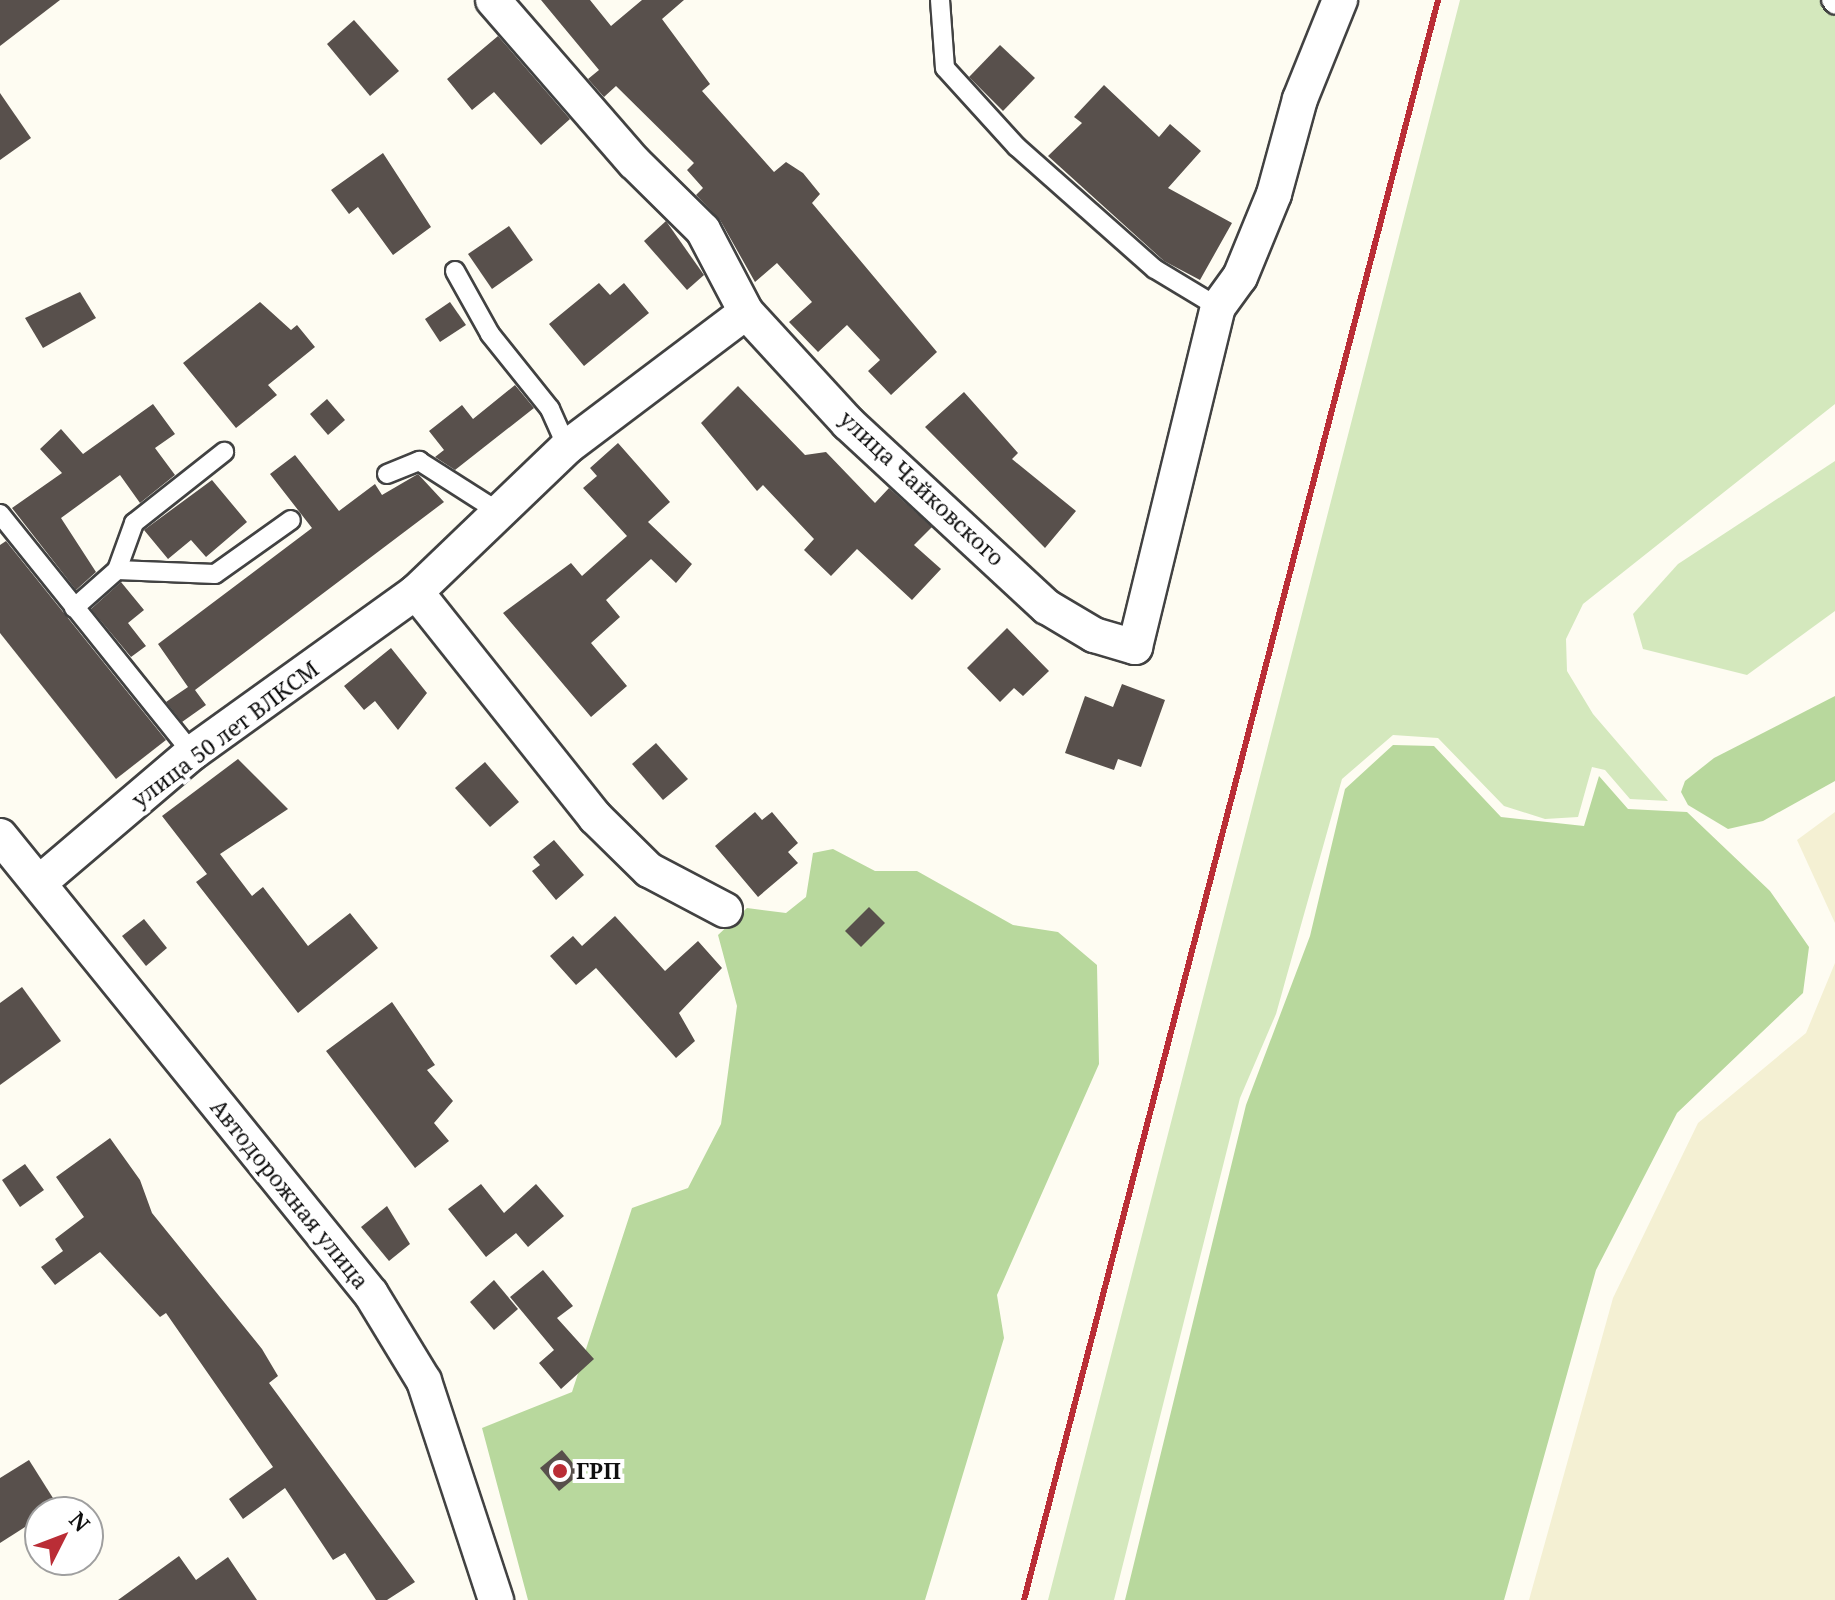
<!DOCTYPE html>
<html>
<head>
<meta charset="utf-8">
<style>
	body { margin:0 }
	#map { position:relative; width:1835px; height:1600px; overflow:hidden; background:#fefcf2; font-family:"Noto Serif",serif }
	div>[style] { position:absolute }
	.farmland>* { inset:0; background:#f4f0d3 }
	.green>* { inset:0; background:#d4e8bd }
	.forest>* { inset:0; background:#b8d89d }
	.building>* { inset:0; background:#58504c }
	.roads { filter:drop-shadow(2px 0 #424242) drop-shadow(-2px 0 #424242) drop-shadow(0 2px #424242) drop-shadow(0 -2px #424242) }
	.lane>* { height:18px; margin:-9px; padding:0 9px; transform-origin:9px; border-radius:9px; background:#fff }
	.street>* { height:34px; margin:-17px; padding:0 17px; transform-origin:17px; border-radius:17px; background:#fff }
	.rail>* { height:6px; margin:-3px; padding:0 3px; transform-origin:3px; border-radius:3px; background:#ba2d36 }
	.dots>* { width:22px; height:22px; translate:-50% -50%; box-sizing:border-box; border:4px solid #fff; border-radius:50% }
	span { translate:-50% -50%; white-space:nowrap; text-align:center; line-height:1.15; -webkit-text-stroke:8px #fff; paint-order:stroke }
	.street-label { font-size:22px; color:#0f0f0f }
	.poi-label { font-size:22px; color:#0f0f0f; font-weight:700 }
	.left { translate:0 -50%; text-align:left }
	.north { position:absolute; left:24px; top:1496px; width:80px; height:80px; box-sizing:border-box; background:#fff; border:2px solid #9f9f9f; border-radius:50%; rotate:48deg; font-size:22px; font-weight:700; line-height:32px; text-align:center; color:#0f0f0f }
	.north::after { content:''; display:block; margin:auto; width:28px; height:36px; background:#ba2d36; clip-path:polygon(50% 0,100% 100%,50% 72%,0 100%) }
</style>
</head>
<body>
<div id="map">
	<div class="farmland">
		<i style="clip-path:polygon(1835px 812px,1835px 923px,1797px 840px)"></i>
		<i style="clip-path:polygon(1835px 963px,1835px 1600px,1529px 1600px,1613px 1298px,1698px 1123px,1806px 1033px)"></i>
	</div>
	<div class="green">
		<i style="clip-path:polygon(1460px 0,1821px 0,1835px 16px,1835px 404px,1583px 604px,1566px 639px,1567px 671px,1593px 714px,1668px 801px,1630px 799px,1605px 770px,1592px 767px,1578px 817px,1545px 819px,1504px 806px,1438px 738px,1393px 735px,1342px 779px,1276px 1014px,1240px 1098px,1114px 1600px,1048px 1600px)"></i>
		<i style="clip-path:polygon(1835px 461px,1835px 611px,1747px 675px,1643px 649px,1633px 614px,1678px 564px)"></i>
	</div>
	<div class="forest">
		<i style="clip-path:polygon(1835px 696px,1835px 781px,1763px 821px,1728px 829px,1688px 805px,1681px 792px,1685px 781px,1714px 758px)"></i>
		<i style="clip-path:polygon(1393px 745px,1434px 746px,1501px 817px,1584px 826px,1599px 776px,1628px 809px,1687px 812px,1770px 891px,1809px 947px,1803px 993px,1677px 1113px,1596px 1270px,1504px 1600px,1125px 1600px,1246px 1105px,1310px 936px,1345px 789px)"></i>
		<i style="clip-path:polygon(833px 849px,875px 871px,917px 871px,1013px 925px,1058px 932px,1097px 965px,1099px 1064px,997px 1295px,1004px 1338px,925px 1600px,528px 1600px,482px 1428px,572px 1392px,632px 1208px,688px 1188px,721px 1124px,737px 1006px,718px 935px,747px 908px,786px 913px,806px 897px,813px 853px)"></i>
	</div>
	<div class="building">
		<i style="clip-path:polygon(0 0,60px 0,0 46px)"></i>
		<i style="clip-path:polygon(541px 0,590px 0,611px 26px,642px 0,684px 0,662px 19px,710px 84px,702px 91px,774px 172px,786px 162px,803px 173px,820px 194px,812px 203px,937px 352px,891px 395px,868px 371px,880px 360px,847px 325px,818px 352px,789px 322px,812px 302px,777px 263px,755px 282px,720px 220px,696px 195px,703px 188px,687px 170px,694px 163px,616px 86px,604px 97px,588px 79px,599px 70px)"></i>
		<i style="clip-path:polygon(354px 20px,399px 71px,370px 96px,327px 44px)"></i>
		<i style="clip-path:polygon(498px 36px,570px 119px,541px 145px,494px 92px,472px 110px,447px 79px)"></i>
		<i style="clip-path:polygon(1000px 45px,1035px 78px,1003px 111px,969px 77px)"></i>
		<i style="clip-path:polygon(1104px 85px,1159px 137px,1170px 124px,1201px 151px,1168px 188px,1232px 223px,1200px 280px,1164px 261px,1048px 156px,1082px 123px,1074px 117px)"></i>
		<i style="clip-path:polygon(0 93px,31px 138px,0 160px)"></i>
		<i style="clip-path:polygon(383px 153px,431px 227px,393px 255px,358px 207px,349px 214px,331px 190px)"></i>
		<i style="clip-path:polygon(666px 221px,704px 275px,687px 290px,644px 241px)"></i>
		<i style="clip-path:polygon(509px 226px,533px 260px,492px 289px,468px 254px)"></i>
		<i style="clip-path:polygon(599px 283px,610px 295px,624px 283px,649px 313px,584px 366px,549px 324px)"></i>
		<i style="clip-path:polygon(80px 292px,96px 318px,43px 348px,25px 318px)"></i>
		<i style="clip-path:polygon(260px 302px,291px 330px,297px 325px,315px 347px,268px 385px,277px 395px,236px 428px,183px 363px)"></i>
		<i style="clip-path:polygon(450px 302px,466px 325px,440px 342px,425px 319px)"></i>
		<i style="clip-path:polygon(515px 385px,534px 408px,455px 470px,435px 457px,444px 450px,429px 431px,462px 405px,473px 419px)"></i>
		<i style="clip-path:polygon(738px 386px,805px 455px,826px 452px,875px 503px,889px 488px,932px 527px,914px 545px,941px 569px,912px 600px,857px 549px,831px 576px,804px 550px,814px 539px,763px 485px,757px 491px,701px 423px)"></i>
		<i style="clip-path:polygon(964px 392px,1018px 453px,1012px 459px,1076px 511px,1045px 548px,925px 427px)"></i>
		<i style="clip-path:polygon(327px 399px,345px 420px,328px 435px,310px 414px)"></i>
		<i style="clip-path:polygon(153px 404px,175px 434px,155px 448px,175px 475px,140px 503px,120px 475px,61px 518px,96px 572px,76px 590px,12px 508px,62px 473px,40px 449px,61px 429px,83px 454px)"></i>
		<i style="clip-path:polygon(618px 443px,670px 502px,648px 522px,692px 564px,676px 583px,651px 559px,606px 600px,620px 617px,591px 643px,627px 686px,591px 717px,503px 613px,571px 563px,582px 576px,627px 536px,583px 488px,597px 476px,590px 468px)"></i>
		<i style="clip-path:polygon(295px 455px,339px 511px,375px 484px,382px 495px,418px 474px,444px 502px,195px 690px,206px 705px,182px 722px,166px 702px,188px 687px,158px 644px,312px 528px,270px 474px)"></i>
		<i style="clip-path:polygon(212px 480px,247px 522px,206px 557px,191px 540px,168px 559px,144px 530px)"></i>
		<i style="clip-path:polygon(6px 541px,166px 740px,116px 779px,0 633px,0 545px)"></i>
		<i style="clip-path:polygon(121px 582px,144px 610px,128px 623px,146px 646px,131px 657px,91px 609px)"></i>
		<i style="clip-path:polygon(1007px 628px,1049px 671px,1023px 696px,1014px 688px,1000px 702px,967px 668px)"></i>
		<i style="clip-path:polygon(391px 648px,427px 693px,398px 730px,375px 701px,364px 710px,344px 686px)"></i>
		<i style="clip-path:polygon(1122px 684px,1165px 700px,1141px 767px,1118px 759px,1114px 770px,1065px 753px,1085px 696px,1113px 707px)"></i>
		<i style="clip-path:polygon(656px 743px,688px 779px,663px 800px,632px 764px)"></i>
		<i style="clip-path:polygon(238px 759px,288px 809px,220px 854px,252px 896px,263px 887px,308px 946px,350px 913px,378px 948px,298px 1013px,196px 882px,207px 874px,162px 816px)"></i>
		<i style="clip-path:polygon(485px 762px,519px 802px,490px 827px,455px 788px)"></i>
		<i style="clip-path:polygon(755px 812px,762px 820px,772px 812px,798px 843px,788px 852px,798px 863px,758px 897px,715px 846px)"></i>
		<i style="clip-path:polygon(554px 840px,584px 875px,556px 900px,532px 871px,540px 865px,533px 857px)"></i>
		<i style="clip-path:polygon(869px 907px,885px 923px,861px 947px,845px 931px)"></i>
		<i style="clip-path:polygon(615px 916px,665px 971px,698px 941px,722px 968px,679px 1013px,695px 1041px,676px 1058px,596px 968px,576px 985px,550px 956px,573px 936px,582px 946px)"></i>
		<i style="clip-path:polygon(144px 919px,167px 948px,146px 966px,122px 936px)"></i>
		<i style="clip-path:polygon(22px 987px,61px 1041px,0 1085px,0 1003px)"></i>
		<i style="clip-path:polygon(392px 1002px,435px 1065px,427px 1070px,453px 1101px,434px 1123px,449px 1141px,415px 1168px,326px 1051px)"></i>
		<i style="clip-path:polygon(110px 1138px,140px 1180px,152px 1213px,262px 1349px,278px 1376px,269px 1383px,415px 1582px,387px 1600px,376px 1600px,345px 1553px,333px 1560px,285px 1488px,243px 1519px,229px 1499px,273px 1467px,166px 1313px,160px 1317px,100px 1252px,55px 1285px,41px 1267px,63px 1251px,55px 1239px,84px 1217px,56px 1177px)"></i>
		<i style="clip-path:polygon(25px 1164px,44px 1190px,20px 1207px,2px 1180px)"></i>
		<i style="clip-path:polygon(481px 1184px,504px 1213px,536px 1184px,564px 1216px,528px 1247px,516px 1233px,486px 1257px,448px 1209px)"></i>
		<i style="clip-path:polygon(387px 1206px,410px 1244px,389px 1261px,361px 1227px)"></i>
		<i style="clip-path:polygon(543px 1270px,573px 1306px,557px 1318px,594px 1359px,561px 1389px,539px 1363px,554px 1350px,510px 1297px)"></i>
		<i style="clip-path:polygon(494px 1280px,518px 1309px,494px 1330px,470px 1302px)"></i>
		<i style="clip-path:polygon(562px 1450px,581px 1473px,559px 1491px,540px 1468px)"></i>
		<i style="clip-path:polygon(29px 1460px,58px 1506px,0 1543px,0 1478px)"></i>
		<i style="clip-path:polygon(179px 1556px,196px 1580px,228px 1557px,257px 1600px,118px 1600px)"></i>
	</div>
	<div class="roads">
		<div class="lane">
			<i style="left:940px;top:0;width:68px;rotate:85.8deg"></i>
			<i style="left:945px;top:68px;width:107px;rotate:47.7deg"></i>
			<i style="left:1017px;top:147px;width:184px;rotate:41.5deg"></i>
			<i style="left:1155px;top:269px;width:74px;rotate:31.1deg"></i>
			<i style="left:1831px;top:0;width:6px;rotate:51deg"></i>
			<i style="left:455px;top:271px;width:72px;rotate:60.9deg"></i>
			<i style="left:490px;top:334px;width:96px;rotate:51.3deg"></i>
			<i style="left:550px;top:409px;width:42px;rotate:65.9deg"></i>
			<i style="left:387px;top:474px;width:35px;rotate:-22deg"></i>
			<i style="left:419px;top:461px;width:95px;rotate:32.5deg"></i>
			<i style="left:0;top:514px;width:307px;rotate:51.2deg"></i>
			<i style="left:117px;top:570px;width:50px;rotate:-70.1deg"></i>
			<i style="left:134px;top:523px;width:115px;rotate:-38.3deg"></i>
			<i style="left:74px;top:608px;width:57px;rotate:-41.5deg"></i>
			<i style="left:117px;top:570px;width:98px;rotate:2.3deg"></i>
			<i style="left:215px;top:574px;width:93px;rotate:-35.4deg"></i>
		</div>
		<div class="street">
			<i style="left:493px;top:0;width:215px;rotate:49deg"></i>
			<i style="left:634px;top:162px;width:97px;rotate:44.6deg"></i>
			<i style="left:703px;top:230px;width:93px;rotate:62.3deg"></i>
			<i style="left:746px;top:312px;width:151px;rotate:47.4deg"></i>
			<i style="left:848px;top:423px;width:271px;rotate:42.8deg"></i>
			<i style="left:1047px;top:607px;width:55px;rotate:30.8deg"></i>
			<i style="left:1094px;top:635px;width:43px;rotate:16.3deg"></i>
			<i style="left:1135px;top:647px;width:350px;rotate:-76.3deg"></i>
			<i style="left:1218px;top:307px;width:37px;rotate:-54deg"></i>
			<i style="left:1240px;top:277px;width:90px;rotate:-67.7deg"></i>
			<i style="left:1274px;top:194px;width:98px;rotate:-74.7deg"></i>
			<i style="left:1300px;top:99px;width:107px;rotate:-68deg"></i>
			<i style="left:416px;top:592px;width:288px;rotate:51.5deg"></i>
			<i style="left:595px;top:817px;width:76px;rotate:44.5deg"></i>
			<i style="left:649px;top:870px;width:86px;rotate:27.8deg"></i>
			<i style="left:0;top:836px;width:589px;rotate:50.99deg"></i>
			<i style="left:371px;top:1294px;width:102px;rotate:58.7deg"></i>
			<i style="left:424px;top:1381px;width:231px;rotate:71.8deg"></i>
			<i style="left:39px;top:883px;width:201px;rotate:-40.4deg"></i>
			<i style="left:192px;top:753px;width:276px;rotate:-35.7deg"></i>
			<i style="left:416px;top:592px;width:209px;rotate:-43.8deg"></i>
			<i style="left:567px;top:447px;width:224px;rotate:-37deg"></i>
		</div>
	</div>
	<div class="rail">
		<i style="left:1024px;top:1600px;width:1653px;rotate:-75.49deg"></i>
	</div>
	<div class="dots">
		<i style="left:560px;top:1471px;background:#ba2d36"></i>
	</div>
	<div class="street-label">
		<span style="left:922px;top:488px;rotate:43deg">улица Чайковского</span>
		<span style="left:225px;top:734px;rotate:-37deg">улица 50 лет ВЛКСМ</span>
		<span style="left:290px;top:1194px;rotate:51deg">Автодорожная улица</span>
	</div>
	<div class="poi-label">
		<span class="left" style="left:576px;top:1471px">ГРП</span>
	</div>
	<div class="north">N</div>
</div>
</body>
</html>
